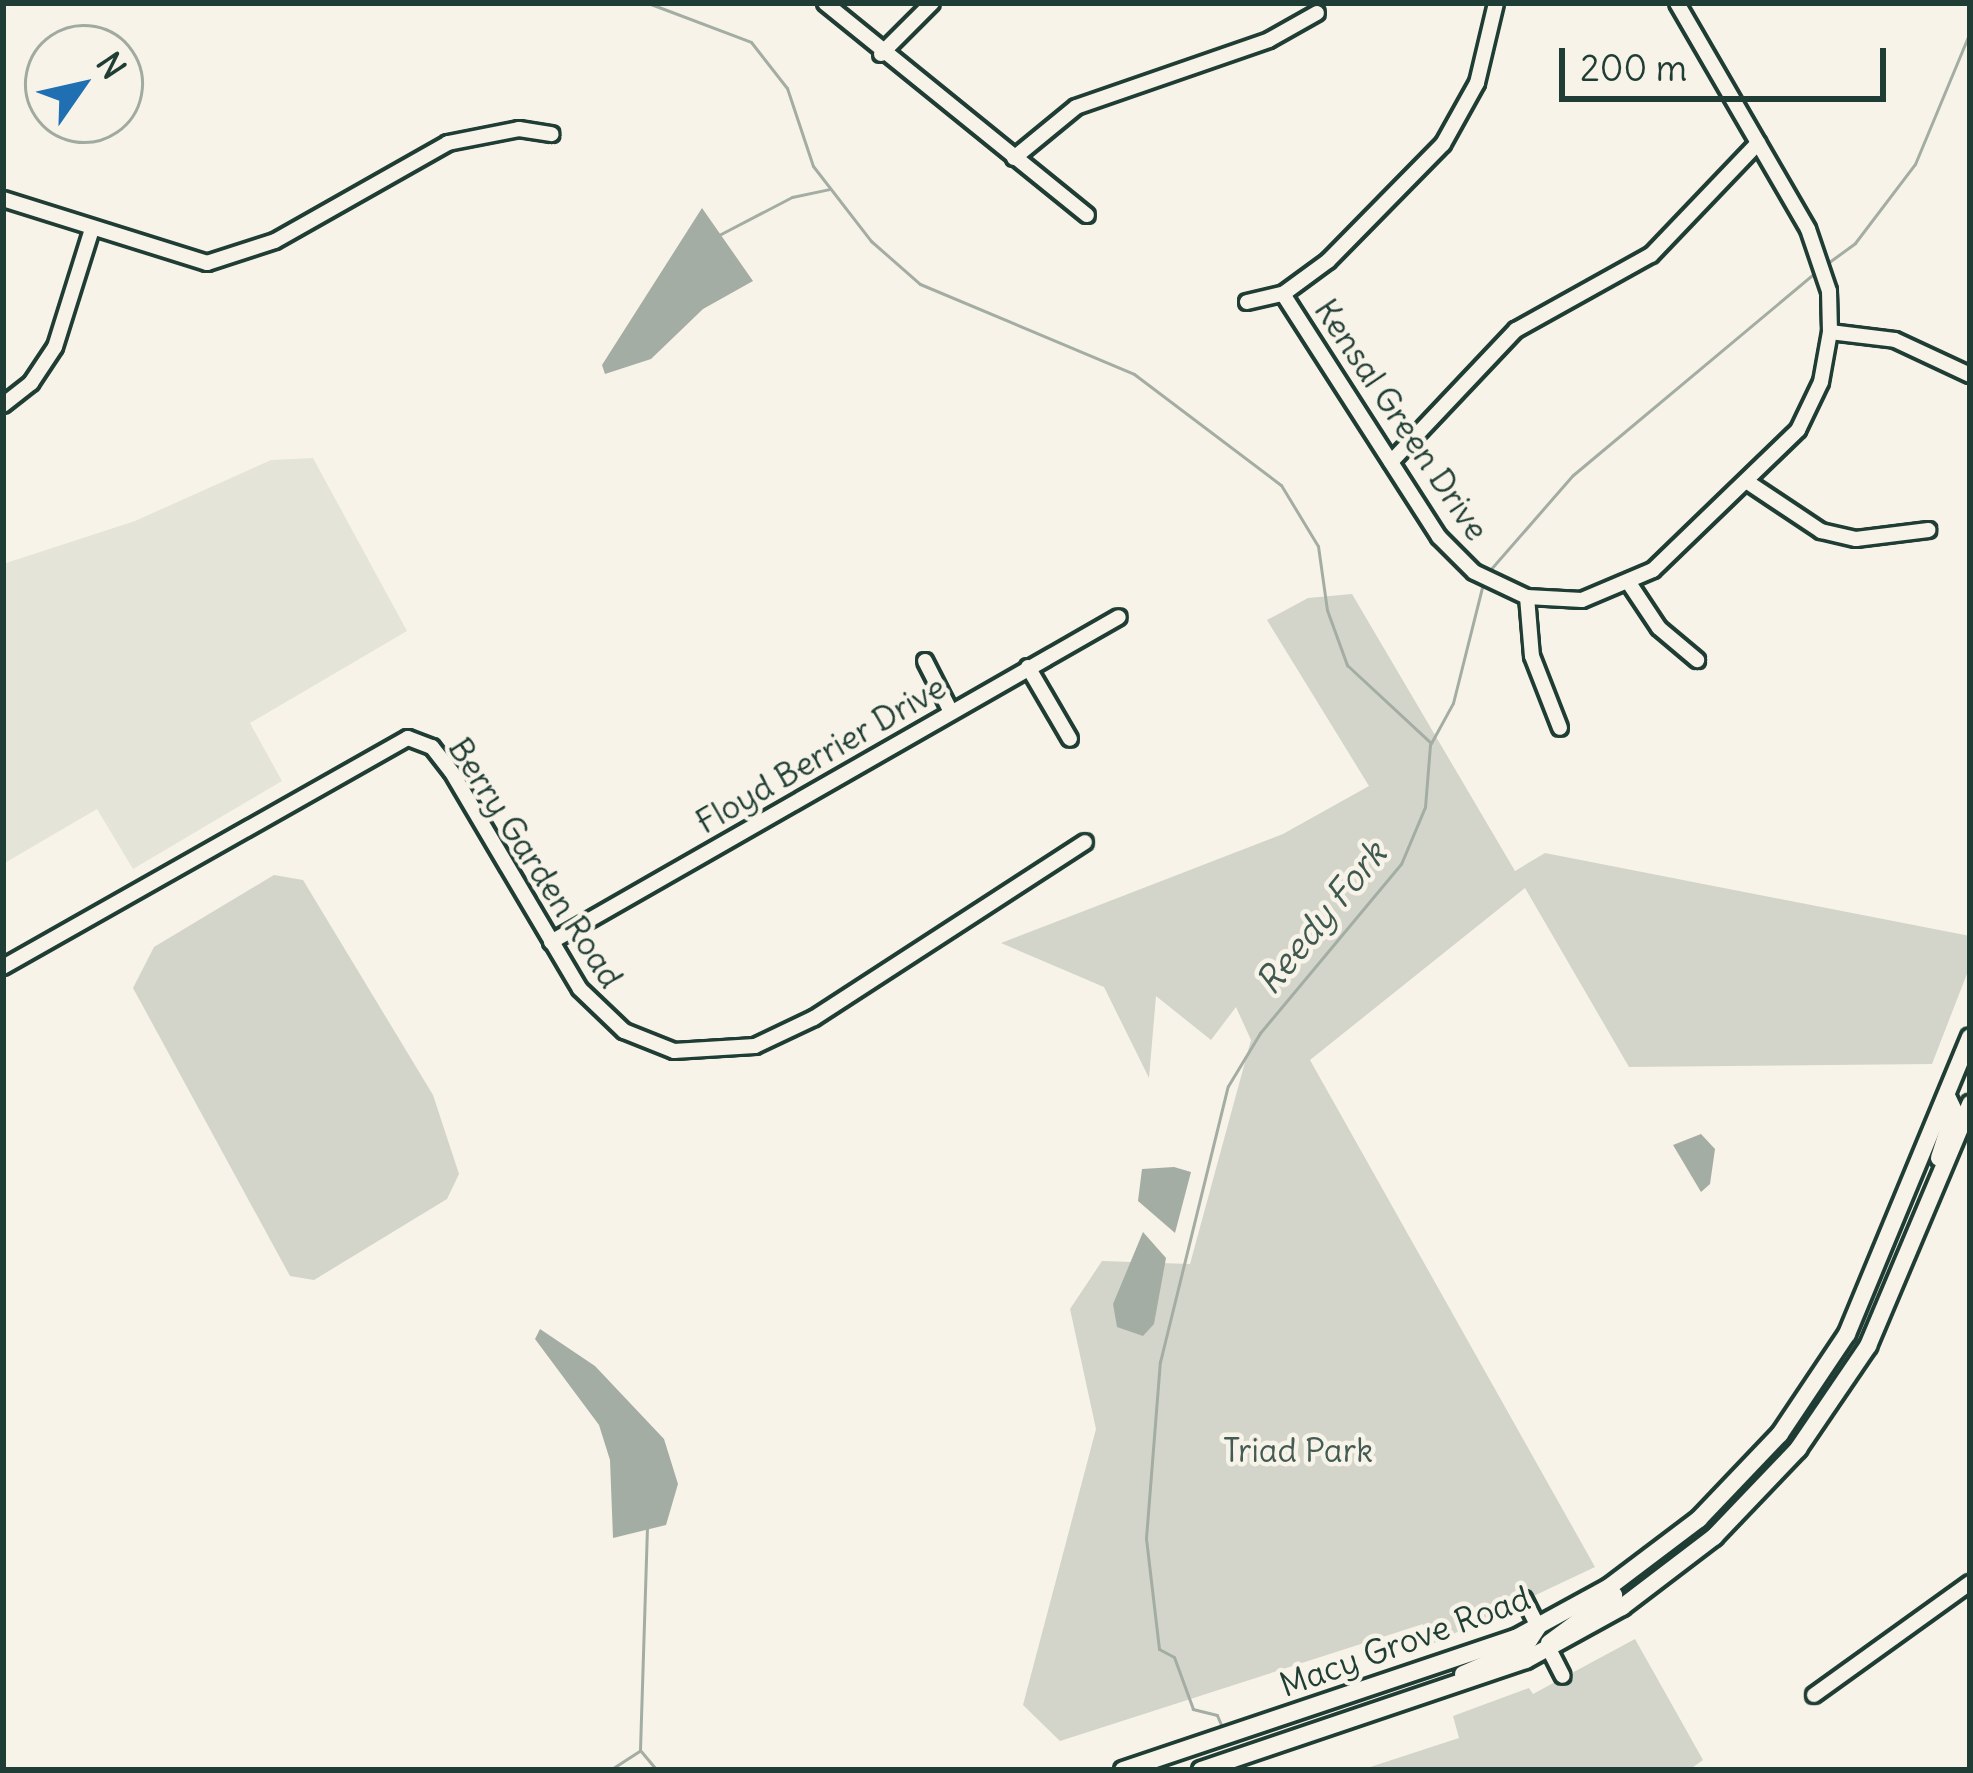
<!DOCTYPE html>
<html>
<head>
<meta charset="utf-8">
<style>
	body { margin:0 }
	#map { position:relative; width:1973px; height:1773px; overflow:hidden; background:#f7f3e8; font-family:Delius,sans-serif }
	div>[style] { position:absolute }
	.built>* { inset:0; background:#e5e4d9 }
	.green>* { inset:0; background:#d3d5ca }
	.water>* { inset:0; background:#a4ada3 }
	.stream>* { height:3px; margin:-1.5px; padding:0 1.5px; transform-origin:1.5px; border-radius:1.5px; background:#a4ada3 }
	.roads { filter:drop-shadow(3px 0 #1f3d34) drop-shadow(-3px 0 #1f3d34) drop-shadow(0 3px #1f3d34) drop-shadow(0 -3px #1f3d34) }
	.minor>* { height:14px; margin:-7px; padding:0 7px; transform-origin:7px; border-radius:7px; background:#f7f3e8 }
	.major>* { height:16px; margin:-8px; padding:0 8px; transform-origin:8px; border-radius:8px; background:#f7f3e8 }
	span { translate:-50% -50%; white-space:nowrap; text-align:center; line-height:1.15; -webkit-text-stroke:9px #f7f3e8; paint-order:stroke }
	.street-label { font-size:33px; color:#1f3d34 }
	.park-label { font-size:33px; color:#435b52 }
	.water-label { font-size:36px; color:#405950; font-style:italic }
	.frame { position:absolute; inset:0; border:6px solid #1f3d34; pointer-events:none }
	.north { position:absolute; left:24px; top:24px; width:120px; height:120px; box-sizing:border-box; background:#f7f3e8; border:3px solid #a1aaa0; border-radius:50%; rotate:56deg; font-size:33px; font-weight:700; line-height:48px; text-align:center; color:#1f3d34 }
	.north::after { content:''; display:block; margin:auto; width:42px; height:54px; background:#1f6fb2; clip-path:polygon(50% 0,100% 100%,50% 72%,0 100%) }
	.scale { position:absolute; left:1559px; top:48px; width:327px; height:54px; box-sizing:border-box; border:6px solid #1f3d34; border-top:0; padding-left:15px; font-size:36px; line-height:42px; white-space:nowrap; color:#1f3d34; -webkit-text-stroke:9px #f7f3e8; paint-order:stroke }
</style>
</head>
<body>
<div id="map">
	<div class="built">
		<i style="clip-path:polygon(313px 458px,407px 631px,250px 723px,282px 781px,133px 869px,97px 809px,3px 864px,3px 564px,135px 521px,271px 460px)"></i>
	</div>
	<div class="green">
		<i style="clip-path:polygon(1352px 594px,1515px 871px,1545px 853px,1970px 936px,1970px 966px,1932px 1064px,1629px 1067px,1525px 888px,1310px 1060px,1595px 1567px,1430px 1645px,1423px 1624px,1060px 1741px,1023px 1705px,1096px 1429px,1070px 1309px,1102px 1261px,1190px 1264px,1251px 1040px,1236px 1007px,1211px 1040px,1156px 996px,1149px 1078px,1104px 987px,1001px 943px,1283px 834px,1369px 786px,1267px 620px,1308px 598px)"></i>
		<i style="clip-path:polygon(274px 875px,303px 880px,433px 1095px,459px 1174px,447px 1199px,314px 1280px,290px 1276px,133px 988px,154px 947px)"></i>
		<i style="clip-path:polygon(1635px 1639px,1703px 1760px,1689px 1770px,1361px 1770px,1459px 1738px,1453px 1716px,1529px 1688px,1533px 1694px)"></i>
	</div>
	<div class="water">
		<i style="clip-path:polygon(702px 208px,753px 281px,703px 309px,651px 359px,605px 374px,602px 365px)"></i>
		<i style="clip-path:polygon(1701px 1134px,1715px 1149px,1710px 1184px,1701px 1192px,1673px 1145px)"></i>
		<i style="clip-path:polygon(1174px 1167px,1191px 1172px,1175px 1233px,1138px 1201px,1142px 1169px)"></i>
		<i style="clip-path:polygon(1143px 1232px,1166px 1258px,1154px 1324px,1143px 1336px,1117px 1327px,1113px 1304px)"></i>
		<i style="clip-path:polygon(540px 1329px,595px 1366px,664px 1439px,678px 1484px,666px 1525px,613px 1538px,610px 1460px,599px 1425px,535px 1339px)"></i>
	</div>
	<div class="stream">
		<i style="left:648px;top:3px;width:110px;rotate:20.7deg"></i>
		<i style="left:751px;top:42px;width:58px;rotate:52deg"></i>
		<i style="left:787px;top:88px;width:82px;rotate:71.6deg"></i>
		<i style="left:813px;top:166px;width:95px;rotate:52.3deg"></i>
		<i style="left:871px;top:241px;width:65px;rotate:41.3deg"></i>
		<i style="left:920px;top:284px;width:232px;rotate:22.8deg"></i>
		<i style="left:1134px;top:374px;width:184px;rotate:37.1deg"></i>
		<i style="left:1281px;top:485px;width:71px;rotate:58.8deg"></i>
		<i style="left:1318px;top:546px;width:65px;rotate:82deg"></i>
		<i style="left:1327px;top:610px;width:59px;rotate:70deg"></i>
		<i style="left:1347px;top:665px;width:113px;rotate:42.9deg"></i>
		<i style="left:717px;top:236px;width:85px;rotate:-27.5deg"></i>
		<i style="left:792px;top:197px;width:38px;rotate:-12deg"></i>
		<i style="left:1825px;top:265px;width:37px;rotate:-36deg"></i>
		<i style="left:1855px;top:243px;width:99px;rotate:-52.8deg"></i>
		<i style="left:1915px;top:164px;width:143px;rotate:-67.4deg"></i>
		<i style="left:1490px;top:570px;width:126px;rotate:-48.9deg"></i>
		<i style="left:1573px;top:475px;width:319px;rotate:-39.9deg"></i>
		<i style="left:647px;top:1527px;width:223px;rotate:91.8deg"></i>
		<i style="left:640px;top:1750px;width:26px;rotate:50deg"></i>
		<i style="left:1222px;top:1727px;width:13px;rotate:-113deg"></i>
		<i style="left:1217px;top:1715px;width:25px;rotate:-166deg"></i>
		<i style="left:1193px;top:1709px;width:55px;rotate:-110.1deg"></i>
		<i style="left:1174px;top:1657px;width:17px;rotate:-152deg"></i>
		<i style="left:1159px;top:1649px;width:112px;rotate:-96.7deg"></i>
		<i style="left:1146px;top:1538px;width:177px;rotate:-85.5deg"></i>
		<i style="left:1160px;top:1362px;width:284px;rotate:-76.2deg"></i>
		<i style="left:1228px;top:1086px;width:62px;rotate:-58.9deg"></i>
		<i style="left:1260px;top:1033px;width:220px;rotate:-50.2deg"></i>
		<i style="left:1401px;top:864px;width:62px;rotate:-67.2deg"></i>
		<i style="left:1425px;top:807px;width:62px;rotate:-85.4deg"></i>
		<i style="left:1430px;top:745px;width:48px;rotate:-61.3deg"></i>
		<i style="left:1453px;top:703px;width:123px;rotate:-75.9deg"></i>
		<i style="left:610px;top:1770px;width:35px;rotate:-33deg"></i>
	</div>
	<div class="roads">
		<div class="minor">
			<i style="left:825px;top:3px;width:337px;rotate:39deg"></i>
			<i style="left:881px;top:54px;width:72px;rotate:-45deg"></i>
			<i style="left:1014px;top:158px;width:80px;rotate:-39.4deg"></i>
			<i style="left:1076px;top:107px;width:204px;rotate:-19.1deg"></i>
			<i style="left:1269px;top:40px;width:55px;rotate:-29.4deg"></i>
			<i style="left:3px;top:199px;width:214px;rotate:17.4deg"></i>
			<i style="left:207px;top:263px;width:71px;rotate:-17.9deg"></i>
			<i style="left:275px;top:241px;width:199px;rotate:-29.5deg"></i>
			<i style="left:448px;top:143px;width:72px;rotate:-11.2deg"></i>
			<i style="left:519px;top:129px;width:33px;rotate:9deg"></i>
			<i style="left:1283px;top:294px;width:289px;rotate:57.3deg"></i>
			<i style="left:1439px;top:537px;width:49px;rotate:45deg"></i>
			<i style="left:1474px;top:572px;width:59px;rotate:25.3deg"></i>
			<i style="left:1527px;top:597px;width:55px;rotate:3.1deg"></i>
			<i style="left:1582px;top:600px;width:77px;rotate:-22.9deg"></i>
			<i style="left:1653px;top:570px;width:202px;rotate:-44deg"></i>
			<i style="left:1798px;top:430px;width:53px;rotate:-64.4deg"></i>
			<i style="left:1821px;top:382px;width:51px;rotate:-79.8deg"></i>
			<i style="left:1830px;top:332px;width:41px;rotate:-91.4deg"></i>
			<i style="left:1829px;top:291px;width:65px;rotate:-108.7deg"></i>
			<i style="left:1808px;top:229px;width:261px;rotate:-120.1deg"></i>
			<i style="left:1247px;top:302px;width:37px;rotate:-13deg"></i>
			<i style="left:1283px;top:294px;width:56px;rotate:-36.3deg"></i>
			<i style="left:1328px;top:261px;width:164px;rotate:-45.5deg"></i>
			<i style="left:1443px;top:144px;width:70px;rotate:-60.9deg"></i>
			<i style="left:1477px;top:83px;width:82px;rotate:-76.6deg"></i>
			<i style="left:1830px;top:332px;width:65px;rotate:7deg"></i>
			<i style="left:1895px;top:340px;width:83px;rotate:25deg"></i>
			<i style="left:3px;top:405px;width:36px;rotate:-38deg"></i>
			<i style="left:31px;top:383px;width:43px;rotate:-56.3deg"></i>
			<i style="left:55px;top:347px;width:121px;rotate:-72.6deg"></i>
			<i style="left:1391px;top:462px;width:182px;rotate:-46.6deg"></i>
			<i style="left:1516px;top:330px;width:154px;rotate:-29.1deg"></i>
			<i style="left:1651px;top:255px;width:155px;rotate:-46.3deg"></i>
			<i style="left:1749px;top:483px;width:87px;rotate:33.7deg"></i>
			<i style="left:1821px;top:531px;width:36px;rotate:13deg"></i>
			<i style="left:1856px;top:539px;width:73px;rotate:-7.1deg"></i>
			<i style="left:1631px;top:586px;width:50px;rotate:56.3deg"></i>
			<i style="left:1659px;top:628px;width:50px;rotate:40.1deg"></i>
			<i style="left:1527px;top:597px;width:59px;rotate:85.2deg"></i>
			<i style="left:1532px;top:656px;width:77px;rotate:68.7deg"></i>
			<i style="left:925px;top:661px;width:57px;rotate:63deg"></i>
			<i style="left:1028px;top:667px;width:83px;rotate:59.7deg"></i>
			<i style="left:551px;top:942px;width:654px;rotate:-29.78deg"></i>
			<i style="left:3px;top:967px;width:465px;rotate:-29.5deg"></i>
			<i style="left:408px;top:738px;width:26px;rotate:21deg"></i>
			<i style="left:432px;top:747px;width:31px;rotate:52deg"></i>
			<i style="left:451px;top:771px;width:253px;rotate:59.4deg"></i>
			<i style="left:580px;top:989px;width:61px;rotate:43.7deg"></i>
			<i style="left:624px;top:1031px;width:54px;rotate:21.8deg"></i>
			<i style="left:674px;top:1051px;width:81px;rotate:-3.5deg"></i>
			<i style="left:755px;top:1046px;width:65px;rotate:-25.4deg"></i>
			<i style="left:814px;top:1018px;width:323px;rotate:-33deg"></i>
			<i style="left:1524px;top:1599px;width:31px;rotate:63deg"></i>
			<i style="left:1549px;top:1649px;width:30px;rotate:63deg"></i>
			<i style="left:1814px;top:1695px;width:192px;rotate:-35.7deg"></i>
		</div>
		<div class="major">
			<i style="left:1939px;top:1158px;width:49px;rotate:-72.3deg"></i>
			<i style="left:1954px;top:1111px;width:17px;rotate:-115deg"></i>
			<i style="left:1549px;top:1643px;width:81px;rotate:-36.4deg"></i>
			<i style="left:1463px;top:1674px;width:68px;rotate:-23.5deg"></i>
			<i style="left:1525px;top:1647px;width:24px;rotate:-57deg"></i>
			<i style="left:1123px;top:1770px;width:415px;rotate:-18.6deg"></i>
			<i style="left:1516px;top:1638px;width:106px;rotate:-28.7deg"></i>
			<i style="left:1609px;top:1587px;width:113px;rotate:-37.1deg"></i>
			<i style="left:1699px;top:1519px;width:117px;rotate:-46.4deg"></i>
			<i style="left:1780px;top:1434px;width:120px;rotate:-56.2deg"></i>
			<i style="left:1847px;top:1334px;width:321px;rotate:-67.5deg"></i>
			<i style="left:1201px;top:1770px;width:343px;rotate:-18.7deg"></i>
			<i style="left:1526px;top:1660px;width:110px;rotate:-28.9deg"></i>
			<i style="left:1622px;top:1607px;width:116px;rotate:-37.3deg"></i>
			<i style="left:1714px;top:1537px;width:122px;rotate:-46.3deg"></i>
			<i style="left:1798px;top:1449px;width:125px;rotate:-55.8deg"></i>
			<i style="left:1868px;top:1346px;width:263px;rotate:-67.1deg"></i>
		</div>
	</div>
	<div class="street-label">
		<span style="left:1401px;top:420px;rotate:56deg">Kensal Green Drive</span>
		<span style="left:821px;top:755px;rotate:-30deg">Floyd Berrier Drive</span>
		<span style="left:535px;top:863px;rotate:57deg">Berry Garden Road</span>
		<span style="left:1405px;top:1642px;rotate:-20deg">Macy Grove Road</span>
	</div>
	<div class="park-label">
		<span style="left:1298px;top:1451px">Triad Park</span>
	</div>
	<div class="water-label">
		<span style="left:1321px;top:918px;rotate:-51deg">Reedy Fork</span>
	</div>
	<div class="frame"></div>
	<div class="north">N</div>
	<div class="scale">200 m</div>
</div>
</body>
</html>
